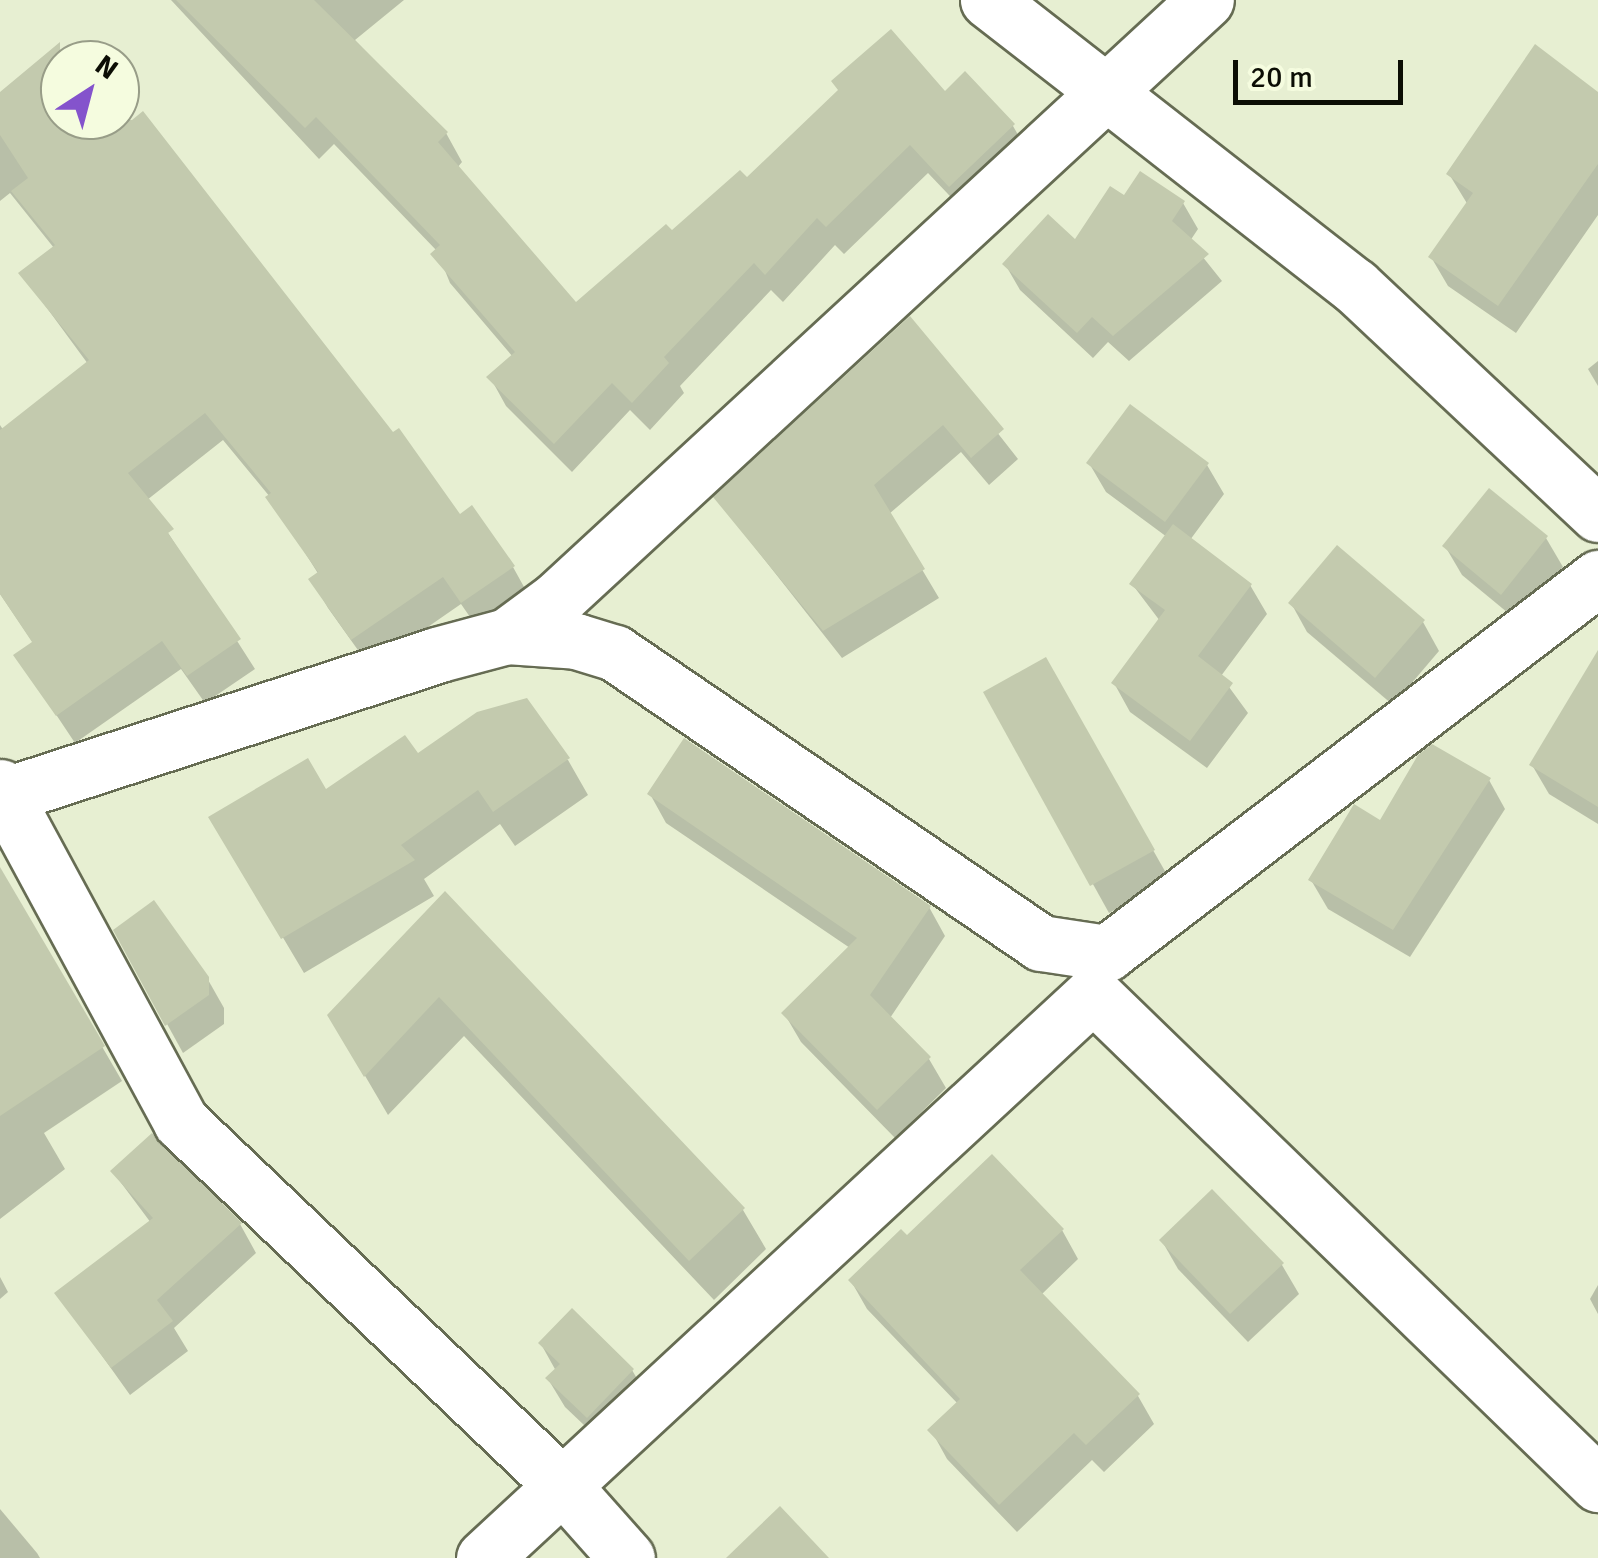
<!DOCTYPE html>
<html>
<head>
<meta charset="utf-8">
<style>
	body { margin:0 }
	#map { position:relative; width:1598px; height:1558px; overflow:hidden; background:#e7efd2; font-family:Signika,sans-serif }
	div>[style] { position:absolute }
	.shadow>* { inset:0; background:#0003 }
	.building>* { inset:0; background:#c3caae }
	.roads { filter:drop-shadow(2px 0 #666c53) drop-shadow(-2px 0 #666c53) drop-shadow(0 2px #666c53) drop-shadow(0 -2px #666c53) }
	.minor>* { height:55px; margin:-27.5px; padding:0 27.5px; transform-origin:27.5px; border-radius:27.5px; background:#fff }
	.tertiary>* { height:55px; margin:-27.5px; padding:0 27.5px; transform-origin:27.5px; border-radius:27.5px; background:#fff }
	span { translate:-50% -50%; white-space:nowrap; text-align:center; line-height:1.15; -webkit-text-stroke:10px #f5fcdf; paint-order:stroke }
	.north { position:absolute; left:40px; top:40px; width:100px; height:100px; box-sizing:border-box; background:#f5fcdf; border:2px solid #989d88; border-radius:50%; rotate:36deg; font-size:28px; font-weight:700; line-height:40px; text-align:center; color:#0c0e05 }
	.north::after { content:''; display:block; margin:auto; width:35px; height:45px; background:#8453cc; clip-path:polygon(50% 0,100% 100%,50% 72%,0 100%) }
	.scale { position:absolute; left:1233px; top:60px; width:170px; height:45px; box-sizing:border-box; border:5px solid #0c0e05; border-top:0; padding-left:12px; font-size:30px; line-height:35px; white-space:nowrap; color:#0c0e05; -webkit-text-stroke:8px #f5fcdf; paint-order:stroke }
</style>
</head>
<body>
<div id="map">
	<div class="shadow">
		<i style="clip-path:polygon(171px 0,404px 0,355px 40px,446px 133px,462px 162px,457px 168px,576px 306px,747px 181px,945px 94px,1013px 126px,1029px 154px,967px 214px,928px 173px,844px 254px,835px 245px,783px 302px,771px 290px,680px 386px,684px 393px,650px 430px,630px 410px,572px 472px,506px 406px,490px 377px,513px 357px,450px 283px,437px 251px,334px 144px,319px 159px)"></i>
		<i style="clip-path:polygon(60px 66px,60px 120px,105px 120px,459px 517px,513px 567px,529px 596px,479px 630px,461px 604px,370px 667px,328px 608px,312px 580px,319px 575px,270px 497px,223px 440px,147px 500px,255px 669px,205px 703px,181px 669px,75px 743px,17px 656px,34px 644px,0 594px,0 425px,4px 431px,88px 364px,22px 274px,54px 248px,10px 193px,0 201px,0 95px)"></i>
		<i style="clip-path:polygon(1598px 95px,1598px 215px,1516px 333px,1448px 286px,1431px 257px,1468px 205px,1449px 174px)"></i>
		<i style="clip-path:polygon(1124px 198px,1183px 203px,1198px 229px,1190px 241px,1222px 281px,1129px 361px,1108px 342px,1093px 358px,1020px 290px,1005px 264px,1075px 243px)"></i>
		<i style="clip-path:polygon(909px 320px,1018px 459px,989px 485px,961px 452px,889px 514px,939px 598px,842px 658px,716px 498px)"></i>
		<i style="clip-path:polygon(1598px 361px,1598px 386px,1588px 369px)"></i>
		<i style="clip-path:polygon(1089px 463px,1207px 465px,1224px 494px,1190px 540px,1250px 585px,1267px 614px,1221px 676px,1248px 713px,1207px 768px,1130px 712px,1114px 683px,1160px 621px,1132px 584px,1167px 537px,1106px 492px)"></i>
		<i style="clip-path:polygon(1546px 538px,1563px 567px,1519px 622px,1462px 575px,1445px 546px)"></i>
		<i style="clip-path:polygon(1291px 603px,1423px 622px,1439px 651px,1393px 705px,1307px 632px)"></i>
		<i style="clip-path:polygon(1045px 660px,1170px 880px,1109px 913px,987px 693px)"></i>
		<i style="clip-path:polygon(1598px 707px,1598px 824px,1549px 794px,1532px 765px)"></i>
		<i style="clip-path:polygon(417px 756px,568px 760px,588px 795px,515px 846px,500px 824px,424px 879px,434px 896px,304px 973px,212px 818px,326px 793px)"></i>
		<i style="clip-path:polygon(1489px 780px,1505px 809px,1410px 957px,1328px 909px,1311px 880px,1381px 823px)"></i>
		<i style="clip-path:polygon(650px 794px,929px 907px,945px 936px,890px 1018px,929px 1059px,946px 1088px,895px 1138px,801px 1042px,784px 1013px,850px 948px,666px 823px)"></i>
		<i style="clip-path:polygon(0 871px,122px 1081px,44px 1133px,65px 1169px,0 1219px)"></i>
		<i style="clip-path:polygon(445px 894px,743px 1210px,766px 1249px,714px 1300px,464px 1036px,388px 1115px,330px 1016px)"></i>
		<i style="clip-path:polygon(116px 931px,207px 978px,224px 1008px,224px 1024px,183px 1053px)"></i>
		<i style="clip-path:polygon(113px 1172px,240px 1224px,256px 1253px,174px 1328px,188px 1351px,130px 1395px,58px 1294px,151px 1223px)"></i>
		<i style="clip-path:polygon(1062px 1230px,1078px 1259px,1041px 1295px,1138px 1396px,1154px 1424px,1104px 1472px,1092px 1460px,1017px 1532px,947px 1459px,931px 1430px,958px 1404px,867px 1309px,851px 1281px,907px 1239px)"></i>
		<i style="clip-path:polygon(1162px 1241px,1282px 1265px,1299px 1294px,1248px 1342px,1178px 1269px)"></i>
		<i style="clip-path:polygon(0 1277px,8px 1292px,0 1299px)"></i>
		<i style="clip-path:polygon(1598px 1285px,1598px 1314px,1590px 1299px)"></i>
		<i style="clip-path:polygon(541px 1344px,632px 1370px,649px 1399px,605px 1445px,565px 1407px,548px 1379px,556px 1371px)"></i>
		<i style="clip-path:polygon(0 1509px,37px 1553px,40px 1558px,0 1558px)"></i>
	</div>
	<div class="building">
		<i style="clip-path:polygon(176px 0,314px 0,448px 132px,438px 142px,576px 302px,666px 224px,672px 230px,740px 170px,747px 177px,838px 90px,831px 81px,891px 29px,945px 91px,965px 71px,1015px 124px,949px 187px,910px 145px,826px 227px,817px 218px,765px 275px,754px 263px,664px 357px,669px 363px,632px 403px,612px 383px,554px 444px,486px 377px,515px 352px,430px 254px,440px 245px,316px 117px,305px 128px)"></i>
		<i style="clip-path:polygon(60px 42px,60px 120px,132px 120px,143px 111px,393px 432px,399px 428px,460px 514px,472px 505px,515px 566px,461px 603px,443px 577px,351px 640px,308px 579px,318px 572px,265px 497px,271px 493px,205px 413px,128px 473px,174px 529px,168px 533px,241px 639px,187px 676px,162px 641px,56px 716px,13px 655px,32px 642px,0 594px,0 430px,89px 360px,18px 273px,55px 245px,11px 191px,28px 178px,0 135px,0 92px)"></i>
		<i style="clip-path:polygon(1535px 44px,1598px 92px,1598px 164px,1498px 306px,1428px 257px,1473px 193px,1446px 174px)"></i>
		<i style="clip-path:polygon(1140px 171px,1185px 201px,1172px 221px,1209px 254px,1113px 336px,1092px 317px,1077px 333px,1002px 264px,1048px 214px,1075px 239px,1110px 186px,1124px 195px)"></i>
		<i style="clip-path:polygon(910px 316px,1004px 429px,971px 458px,943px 425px,874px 485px,925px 569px,823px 631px,713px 497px)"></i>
		<i style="clip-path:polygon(1130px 404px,1209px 463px,1165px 522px,1086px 463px)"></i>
		<i style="clip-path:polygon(1489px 488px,1548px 536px,1501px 595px,1442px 546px)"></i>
		<i style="clip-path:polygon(1173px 524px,1252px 584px,1198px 656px,1233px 683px,1190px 741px,1111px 683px,1165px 610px,1129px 584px)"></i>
		<i style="clip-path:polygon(1337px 545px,1425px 620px,1375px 678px,1288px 603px)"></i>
		<i style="clip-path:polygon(1598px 650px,1598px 807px,1529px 765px)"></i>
		<i style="clip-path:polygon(1046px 657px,1155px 850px,1090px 886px,983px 692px)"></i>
		<i style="clip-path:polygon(527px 698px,570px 758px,493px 812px,478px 790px,401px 845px,415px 860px,281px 939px,208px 817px,308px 758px,326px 789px,405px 735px,418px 753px,477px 712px)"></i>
		<i style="clip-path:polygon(684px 738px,931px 906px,870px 995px,931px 1057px,877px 1110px,781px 1013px,857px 938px,647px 794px)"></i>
		<i style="clip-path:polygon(1432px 744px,1491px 778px,1393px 930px,1308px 880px,1354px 804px,1380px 820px,1418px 755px)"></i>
		<i style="clip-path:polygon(0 867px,105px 1046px,0 1116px)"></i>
		<i style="clip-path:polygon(445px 891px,745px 1208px,689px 1261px,439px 997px,364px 1077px,327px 1015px)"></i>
		<i style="clip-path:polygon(154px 900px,209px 977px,209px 995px,165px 1026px,113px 930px)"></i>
		<i style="clip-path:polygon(152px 1133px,242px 1223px,157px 1300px,173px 1321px,111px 1368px,54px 1293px,153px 1218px,110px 1171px)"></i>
		<i style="clip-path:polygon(992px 1154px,1064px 1229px,1020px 1270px,1140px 1394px,1086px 1445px,1074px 1433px,999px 1505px,927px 1430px,960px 1399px,848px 1280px,901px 1229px,907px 1235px)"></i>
		<i style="clip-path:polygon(1212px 1189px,1284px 1263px,1230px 1314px,1159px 1240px)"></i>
		<i style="clip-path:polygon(572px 1308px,634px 1369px,587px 1418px,545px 1378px,560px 1364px,538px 1343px)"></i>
		<i style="clip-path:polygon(780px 1506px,829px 1558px,726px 1558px)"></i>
	</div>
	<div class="roads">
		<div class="minor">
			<i style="left:1105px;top:91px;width:317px;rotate:38deg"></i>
			<i style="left:1355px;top:286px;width:333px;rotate:43.2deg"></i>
			<i style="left:507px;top:636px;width:62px;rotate:-36.5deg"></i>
			<i style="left:557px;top:599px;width:883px;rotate:-42.71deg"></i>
			<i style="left:0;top:787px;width:381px;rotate:61.6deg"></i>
			<i style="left:181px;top:1122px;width:528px;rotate:43.62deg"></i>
			<i style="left:563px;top:1486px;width:96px;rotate:48.4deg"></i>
			<i style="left:0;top:797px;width:459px;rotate:-18deg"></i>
			<i style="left:436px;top:655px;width:73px;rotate:-15deg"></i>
			<i style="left:507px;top:636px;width:69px;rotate:4.1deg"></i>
			<i style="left:576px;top:641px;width:41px;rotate:17.1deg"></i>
			<i style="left:615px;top:653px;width:515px;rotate:34.25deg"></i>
			<i style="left:1041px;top:943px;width:67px;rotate:8.6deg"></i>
			<i style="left:1107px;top:953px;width:618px;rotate:-37.37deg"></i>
			<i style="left:484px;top:1558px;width:830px;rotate:-42.8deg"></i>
			<i style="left:1093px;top:994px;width:704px;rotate:44.14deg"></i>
		</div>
		<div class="tertiary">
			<i style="left:988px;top:0;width:148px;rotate:37.9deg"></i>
		</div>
	</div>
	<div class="north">N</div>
	<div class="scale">20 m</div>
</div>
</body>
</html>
